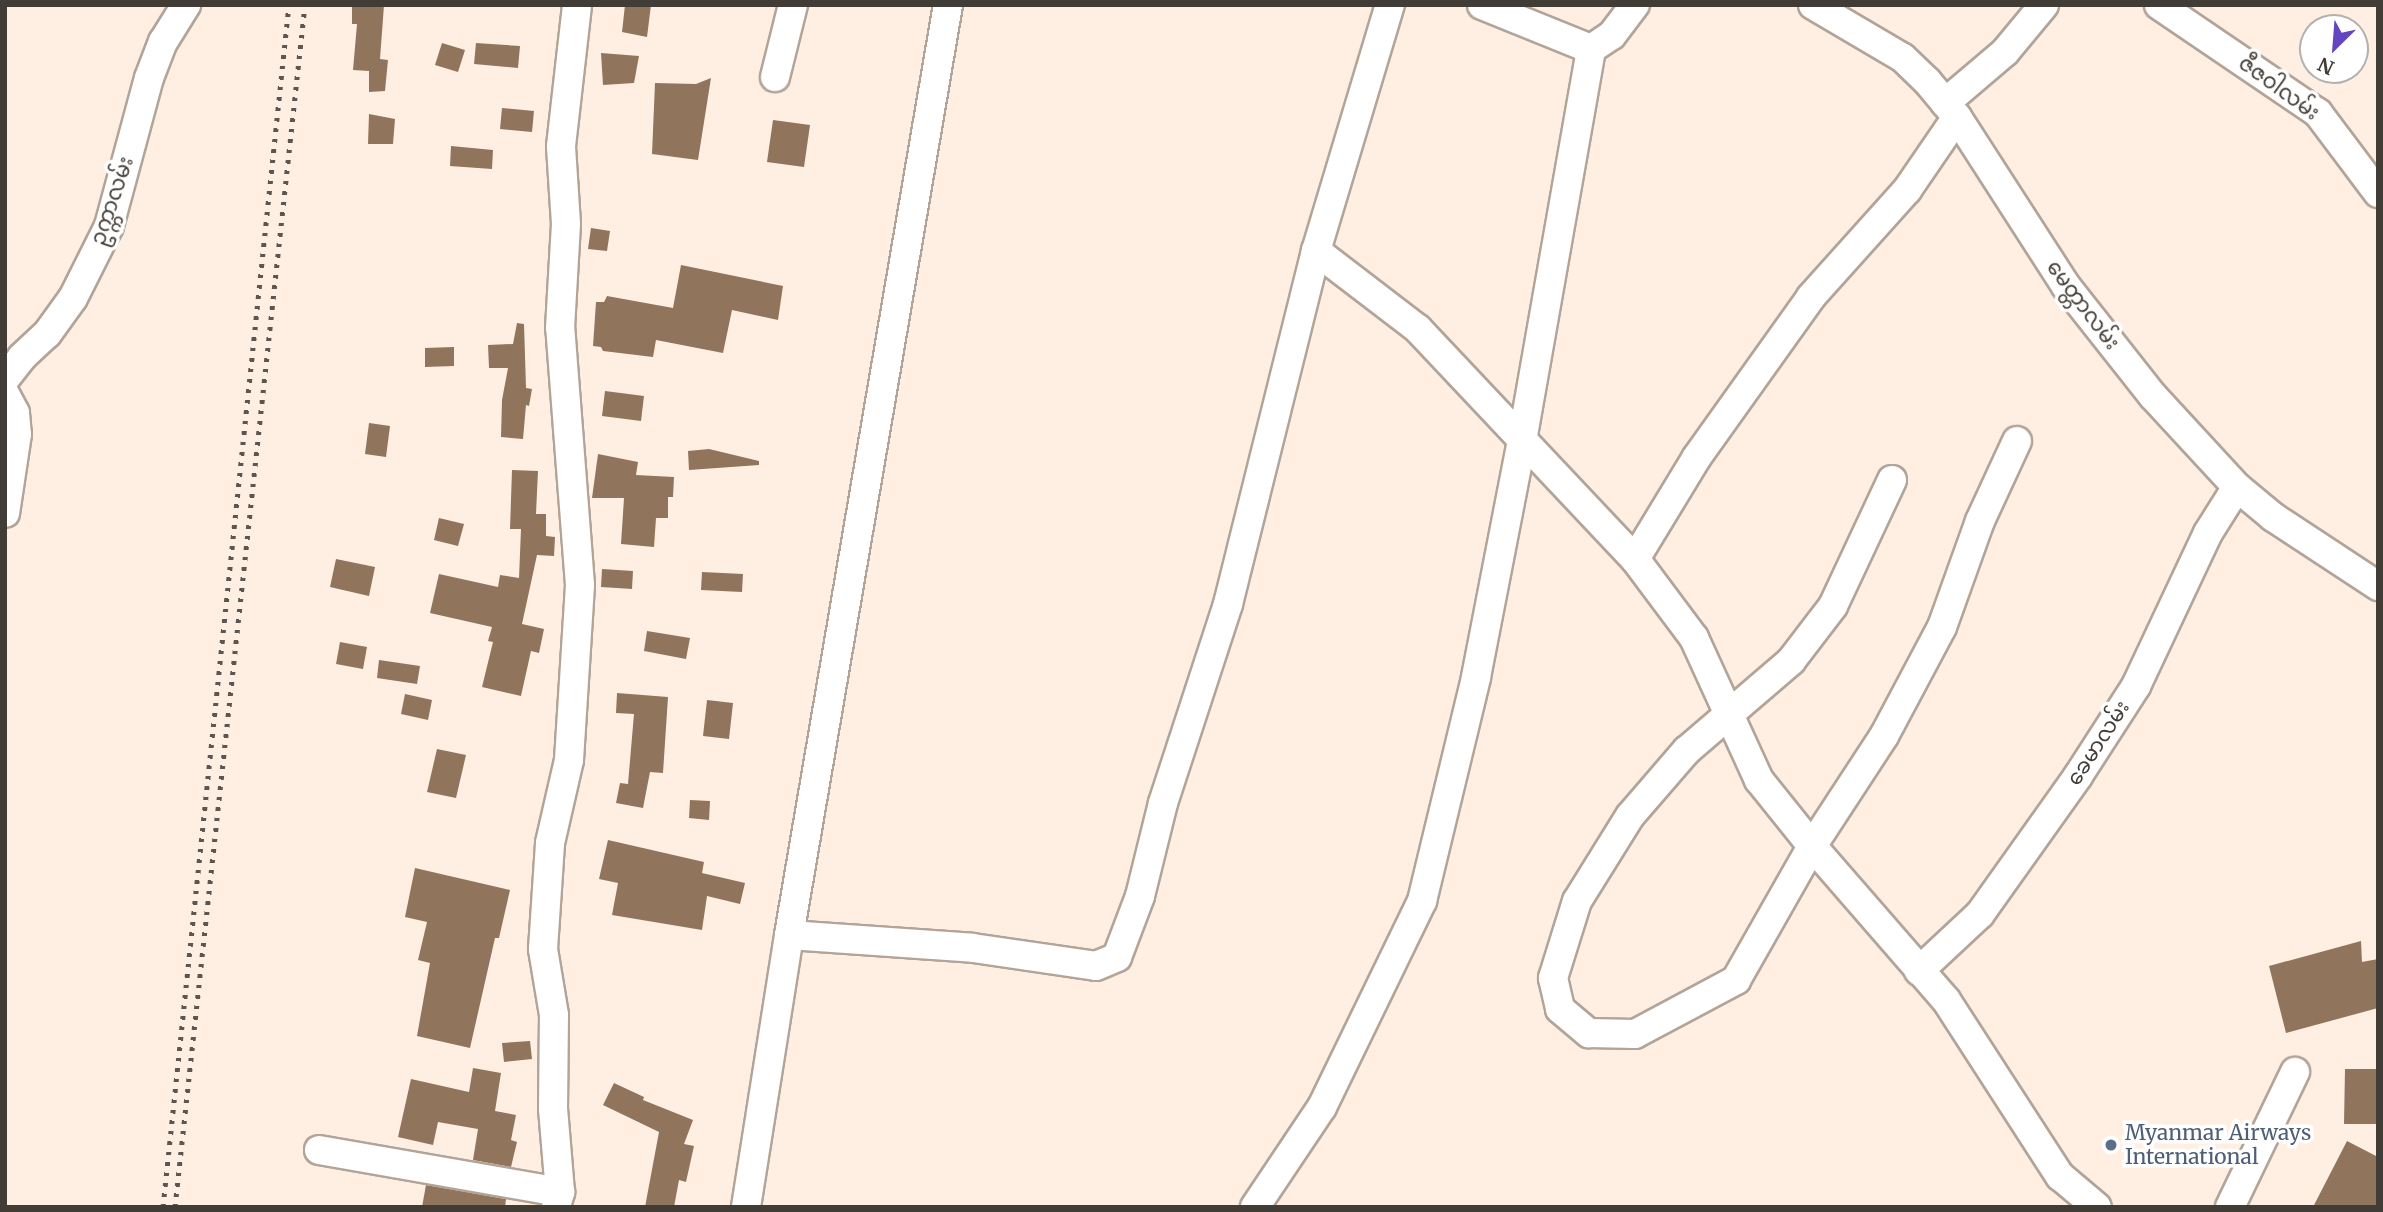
<!DOCTYPE html>
<html>
<head>
<meta charset="utf-8">
<style>
	body { margin:0 }
	#map { position:relative; width:2383px; height:1212px; overflow:hidden; background:#feefe2; font-family:Merriweather,"Noto Sans Myanmar",serif }
	div>[style] { position:absolute }
	.building>* { inset:0; background:#90745c }
	.roads { filter:drop-shadow(2px 0 #b2a498) drop-shadow(-2px 0 #b2a498) drop-shadow(0 2px #b2a498) drop-shadow(0 -2px #b2a498) }
	.minor>* { height:28px; margin:-14px; padding:0 14px; transform-origin:14px; border-radius:14px; background:#fff }
	.rail>* { height:5px; margin-top:-2.5px; transform-origin:0; background:repeating-linear-gradient(90deg,#5d5650 0 3.5px,transparent 0 10.5px) }
	.dots>* { width:19px; height:19px; translate:-50% -50%; box-sizing:border-box; border:4px solid #fff; border-radius:50% }
	span { translate:-50% -50%; white-space:nowrap; text-align:center; line-height:1.15; -webkit-text-stroke:7px #fff; paint-order:stroke }
	.street-label { font-size:21px; color:#423c37 }
	.service-label { font-size:21px; color:#4e5e75 }
	.left { translate:0 -50%; text-align:left }
	.frame { position:absolute; inset:0; border:7px solid #423c37; pointer-events:none }
	.north { position:absolute; left:2299px; top:14px; width:70px; height:70px; box-sizing:border-box; background:#fff; border:2px solid #b3b1af; border-radius:50%; rotate:205deg; font-size:19px; font-weight:700; line-height:28px; text-align:center; color:#423c37 }
	.north::after { content:''; display:block; margin:auto; width:24px; height:32px; background:#6346bf; clip-path:polygon(50% 0,100% 100%,50% 72%,0 100%) }
</style>
</head>
<body>
<div id="map">
	<div class="building">
		<i style="clip-path:polygon(352px 5px,384px 5px,380px 59px,388px 60px,385px 91px,369px 92px,369px 71px,353px 70px,357px 24px,352px 24px)"></i>
		<i style="clip-path:polygon(625px 5px,651px 5px,647px 37px,622px 32px)"></i>
		<i style="clip-path:polygon(442px 43px,465px 50px,458px 72px,435px 65px)"></i>
		<i style="clip-path:polygon(476px 43px,520px 46px,518px 68px,474px 64px)"></i>
		<i style="clip-path:polygon(601px 53px,639px 56px,634px 83px,603px 85px)"></i>
		<i style="clip-path:polygon(711px 78px,698px 160px,652px 154px,655px 83px,696px 84px)"></i>
		<i style="clip-path:polygon(502px 108px,534px 111px,532px 132px,500px 129px)"></i>
		<i style="clip-path:polygon(369px 114px,395px 119px,393px 144px,368px 144px)"></i>
		<i style="clip-path:polygon(773px 120px,810px 125px,804px 167px,767px 162px)"></i>
		<i style="clip-path:polygon(451px 146px,493px 150px,492px 169px,450px 166px)"></i>
		<i style="clip-path:polygon(591px 228px,610px 231px,607px 251px,588px 249px)"></i>
		<i style="clip-path:polygon(681px 265px,783px 286px,778px 320px,732px 310px,723px 353px,656px 340px,653px 357px,603px 351px,601px 347px,593px 346px,596px 302px,604px 302px,607px 296px,673px 308px)"></i>
		<i style="clip-path:polygon(517px 323px,524px 324px,526px 388px,532px 389px,529px 406px,526px 405px,523px 439px,501px 437px,502px 400px,508px 368px,489px 368px,488px 345px,513px 344px)"></i>
		<i style="clip-path:polygon(454px 347px,454px 366px,425px 367px,425px 348px)"></i>
		<i style="clip-path:polygon(605px 391px,644px 396px,641px 421px,602px 416px)"></i>
		<i style="clip-path:polygon(369px 423px,390px 426px,386px 457px,365px 454px)"></i>
		<i style="clip-path:polygon(709px 449px,759px 461px,759px 465px,689px 470px,688px 451px)"></i>
		<i style="clip-path:polygon(598px 454px,638px 462px,636px 475px,674px 477px,673px 497px,668px 497px,668px 518px,656px 518px,654px 547px,621px 544px,624px 498px,592px 498px)"></i>
		<i style="clip-path:polygon(512px 470px,538px 471px,536px 514px,546px 514px,546px 536px,555px 537px,554px 556px,537px 555px,522px 624px,544px 629px,539px 653px,531px 651px,521px 696px,482px 687px,493px 642px,488px 641px,492px 627px,430px 613px,439px 574px,498px 587px,500px 575px,519px 578px,521px 529px,510px 529px)"></i>
		<i style="clip-path:polygon(439px 518px,464px 524px,458px 546px,434px 540px)"></i>
		<i style="clip-path:polygon(336px 559px,375px 567px,369px 596px,330px 587px)"></i>
		<i style="clip-path:polygon(602px 569px,633px 571px,632px 589px,601px 587px)"></i>
		<i style="clip-path:polygon(702px 572px,743px 574px,742px 592px,701px 590px)"></i>
		<i style="clip-path:polygon(647px 631px,690px 638px,686px 659px,644px 651px)"></i>
		<i style="clip-path:polygon(340px 642px,367px 647px,363px 669px,336px 664px)"></i>
		<i style="clip-path:polygon(379px 660px,420px 666px,417px 684px,377px 678px)"></i>
		<i style="clip-path:polygon(617px 693px,668px 697px,663px 773px,650px 772px,643px 808px,616px 803px,620px 783px,628px 784px,634px 714px,616px 713px)"></i>
		<i style="clip-path:polygon(405px 694px,432px 700px,428px 720px,401px 714px)"></i>
		<i style="clip-path:polygon(707px 700px,733px 703px,729px 739px,703px 736px)"></i>
		<i style="clip-path:polygon(437px 749px,466px 755px,456px 798px,427px 792px)"></i>
		<i style="clip-path:polygon(690px 800px,710px 801px,709px 820px,689px 818px)"></i>
		<i style="clip-path:polygon(608px 840px,704px 862px,702px 873px,745px 883px,740px 904px,707px 896px,702px 930px,612px 915px,618px 883px,599px 879px)"></i>
		<i style="clip-path:polygon(415px 868px,510px 890px,499px 938px,495px 938px,470px 1048px,417px 1036px,430px 963px,418px 960px,427px 922px,405px 917px)"></i>
		<i style="clip-path:polygon(2361px 941px,2362px 962px,2378px 959px,2378px 1008px,2286px 1033px,2269px 966px)"></i>
		<i style="clip-path:polygon(530px 1041px,532px 1059px,504px 1062px,502px 1043px)"></i>
		<i style="clip-path:polygon(473px 1068px,501px 1073px,495px 1111px,516px 1115px,511px 1140px,517px 1142px,511px 1167px,473px 1160px,478px 1129px,438px 1122px,433px 1145px,398px 1137px,411px 1079px,469px 1092px)"></i>
		<i style="clip-path:polygon(2345px 1069px,2378px 1069px,2378px 1124px,2344px 1124px)"></i>
		<i style="clip-path:polygon(614px 1083px,644px 1097px,643px 1100px,693px 1120px,684px 1144px,694px 1146px,686px 1182px,679px 1180px,674px 1207px,645px 1207px,659px 1132px,603px 1105px)"></i>
		<i style="clip-path:polygon(2347px 1141px,2378px 1157px,2378px 1207px,2313px 1207px)"></i>
		<i style="clip-path:polygon(426px 1185px,506px 1199px,505px 1207px,422px 1207px)"></i>
	</div>
	<div class="roads">
		<div class="minor">
			<i style="left:1482px;top:5px;width:118px;rotate:22deg"></i>
			<i style="left:1813px;top:5px;width:104px;rotate:30.5deg"></i>
			<i style="left:1903px;top:58px;width:33px;rotate:44deg"></i>
			<i style="left:1927px;top:81px;width:47px;rotate:50.2deg"></i>
			<i style="left:1957px;top:117px;width:201px;rotate:57.2deg"></i>
			<i style="left:2066px;top:286px;width:140px;rotate:51.7deg"></i>
			<i style="left:2153px;top:396px;width:124px;rotate:47.3deg"></i>
			<i style="left:2237px;top:487px;width:47px;rotate:39.8deg"></i>
			<i style="left:2273px;top:517px;width:126px;rotate:33.3deg"></i>
			<i style="left:2159px;top:5px;width:192px;rotate:34.2deg"></i>
			<i style="left:2318px;top:113px;width:100px;rotate:53.1deg"></i>
			<i style="left:775px;top:77px;width:74px;rotate:-76deg"></i>
			<i style="left:1945px;top:103px;width:79px;rotate:-40.4deg"></i>
			<i style="left:2005px;top:52px;width:61px;rotate:-50.3deg"></i>
			<i style="left:1316px;top:251px;width:128px;rotate:37.4deg"></i>
			<i style="left:1418px;top:329px;width:316px;rotate:46.7deg"></i>
			<i style="left:1635px;top:559px;width:99px;rotate:53.2deg"></i>
			<i style="left:1694px;top:638px;width:156px;rotate:65.4deg"></i>
			<i style="left:1759px;top:780px;width:85px;rotate:51.2deg"></i>
			<i style="left:1812px;top:846px;width:204px;rotate:49deg"></i>
			<i style="left:1946px;top:1000px;width:210px;rotate:57.1deg"></i>
			<i style="left:2060px;top:1176px;width:48px;rotate:40deg"></i>
			<i style="left:5px;top:379px;width:28px;rotate:-52deg"></i>
			<i style="left:22px;top:357px;width:34px;rotate:-43deg"></i>
			<i style="left:47px;top:334px;width:44px;rotate:-54.2deg"></i>
			<i style="left:73px;top:298px;width:80px;rotate:-63.4deg"></i>
			<i style="left:109px;top:226px;width:153px;rotate:-74.9deg"></i>
			<i style="left:149px;top:78px;width:39px;rotate:-69deg"></i>
			<i style="left:163px;top:42px;width:44px;rotate:-58.1deg"></i>
			<i style="left:5px;top:394px;width:21px;rotate:62deg"></i>
			<i style="left:15px;top:413px;width:21px;rotate:85deg"></i>
			<i style="left:17px;top:434px;width:80px;rotate:98.6deg"></i>
			<i style="left:1892px;top:480px;width:139px;rotate:115.1deg"></i>
			<i style="left:1833px;top:606px;width:69px;rotate:127.4deg"></i>
			<i style="left:1791px;top:661px;width:137px;rotate:139.4deg"></i>
			<i style="left:1687px;top:750px;width:87px;rotate:130.8deg"></i>
			<i style="left:1630px;top:816px;width:100px;rotate:121.9deg"></i>
			<i style="left:1577px;top:901px;width:81px;rotate:107.3deg"></i>
			<i style="left:1553px;top:978px;width:32px;rotate:77deg"></i>
			<i style="left:1560px;top:1009px;width:38px;rotate:40deg"></i>
			<i style="left:1589px;top:1033px;width:46px;rotate:1.2deg"></i>
			<i style="left:1635px;top:1034px;width:115px;rotate:-28.1deg"></i>
			<i style="left:1736px;top:980px;width:154px;rotate:-60.4deg"></i>
			<i style="left:1812px;top:846px;width:131px;rotate:-56.8deg"></i>
			<i style="left:1884px;top:736px;width:123px;rotate:-62deg"></i>
			<i style="left:1942px;top:627px;width:113px;rotate:-70.3deg"></i>
			<i style="left:1980px;top:521px;width:88px;rotate:-65.2deg"></i>
			<i style="left:1635px;top:559px;width:119px;rotate:-58.7deg"></i>
			<i style="left:1697px;top:457px;width:196px;rotate:-54.5deg"></i>
			<i style="left:1811px;top:297px;width:144px;rotate:-48.1deg"></i>
			<i style="left:1907px;top:190px;width:88px;rotate:-55.6deg"></i>
			<i style="left:789px;top:935px;width:184px;rotate:4deg"></i>
			<i style="left:973px;top:948px;width:124px;rotate:8.3deg"></i>
			<i style="left:1096px;top:966px;width:23px;rotate:-23deg"></i>
			<i style="left:1117px;top:957px;width:65px;rotate:-69.3deg"></i>
			<i style="left:1140px;top:896px;width:96px;rotate:-76.1deg"></i>
			<i style="left:1163px;top:803px;width:209px;rotate:-71.9deg"></i>
			<i style="left:1228px;top:604px;width:364px;rotate:-76deg"></i>
			<i style="left:1316px;top:251px;width:257px;rotate:-73.3deg"></i>
			<i style="left:1919px;top:971px;width:83px;rotate:-43.1deg"></i>
			<i style="left:1980px;top:914px;width:169px;rotate:-54.6deg"></i>
			<i style="left:2078px;top:776px;width:107px;rotate:-57.2deg"></i>
			<i style="left:2136px;top:686px;width:169px;rotate:-64.8deg"></i>
			<i style="left:2208px;top:533px;width:54px;rotate:-57.8deg"></i>
			<i style="left:319px;top:1150px;width:245px;rotate:9.9deg"></i>
			<i style="left:556px;top:1207px;width:16px;rotate:-75deg"></i>
			<i style="left:560px;top:1192px;width:83px;rotate:-94.8deg"></i>
			<i style="left:553px;top:1109px;width:94px;rotate:-89.4deg"></i>
			<i style="left:554px;top:1015px;width:67px;rotate:-99.5deg"></i>
			<i style="left:543px;top:949px;width:106px;rotate:-86.2deg"></i>
			<i style="left:550px;top:843px;width:85px;rotate:-77.1deg"></i>
			<i style="left:569px;top:760px;width:175px;rotate:-86.4deg"></i>
			<i style="left:580px;top:585px;width:258px;rotate:-94.4deg"></i>
			<i style="left:560px;top:328px;width:104px;rotate:-86.7deg"></i>
			<i style="left:566px;top:224px;width:78px;rotate:-93.7deg"></i>
			<i style="left:561px;top:146px;width:142px;rotate:-83.5deg"></i>
			<i style="left:746px;top:1207px;width:275px;rotate:-81deg"></i>
			<i style="left:789px;top:935px;width:943px;rotate:-80.3deg"></i>
			<i style="left:1255px;top:1207px;width:120px;rotate:-56.2deg"></i>
			<i style="left:1322px;top:1107px;width:229px;rotate:-64.1deg"></i>
			<i style="left:1422px;top:901px;width:230px;rotate:-76.4deg"></i>
			<i style="left:1476px;top:677px;width:240px;rotate:-79deg"></i>
			<i style="left:1522px;top:441px;width:398px;rotate:-80deg"></i>
			<i style="left:1591px;top:49px;width:25px;rotate:-34deg"></i>
			<i style="left:1612px;top:35px;width:38px;rotate:-53deg"></i>
			<i style="left:2230px;top:1207px;width:150px;rotate:-64.3deg"></i>
		</div>
	</div>
	<div class="rail">
		<i style="left:163px;top:1207px;width:1209px;rotate:-84.02deg"></i>
		<i style="left:175px;top:1207px;width:1209px;rotate:-83.83deg"></i>
	</div>
	<div class="dots">
		<i style="left:2111px;top:1145px;background:#5c6f8a"></i>
	</div>
	<div class="street-label">
		<span style="left:2279px;top:88px;rotate:36deg">ဇီဇဝါလမ်း</span>
		<span style="left:112px;top:201px;rotate:-71deg">ဥက္ကာလမ်း</span>
		<span style="left:2083px;top:305px;rotate:53deg">မေတ္တာလမ်း</span>
		<span style="left:2098px;top:743px;rotate:-57deg">ခေမာလမ်း</span>
	</div>
	<div class="service-label">
		<span class="left" style="left:2125px;top:1145px">Myanmar Airways<br>International</span>
	</div>
	<div class="frame"></div>
	<div class="north">N</div>
</div>
</body>
</html>
